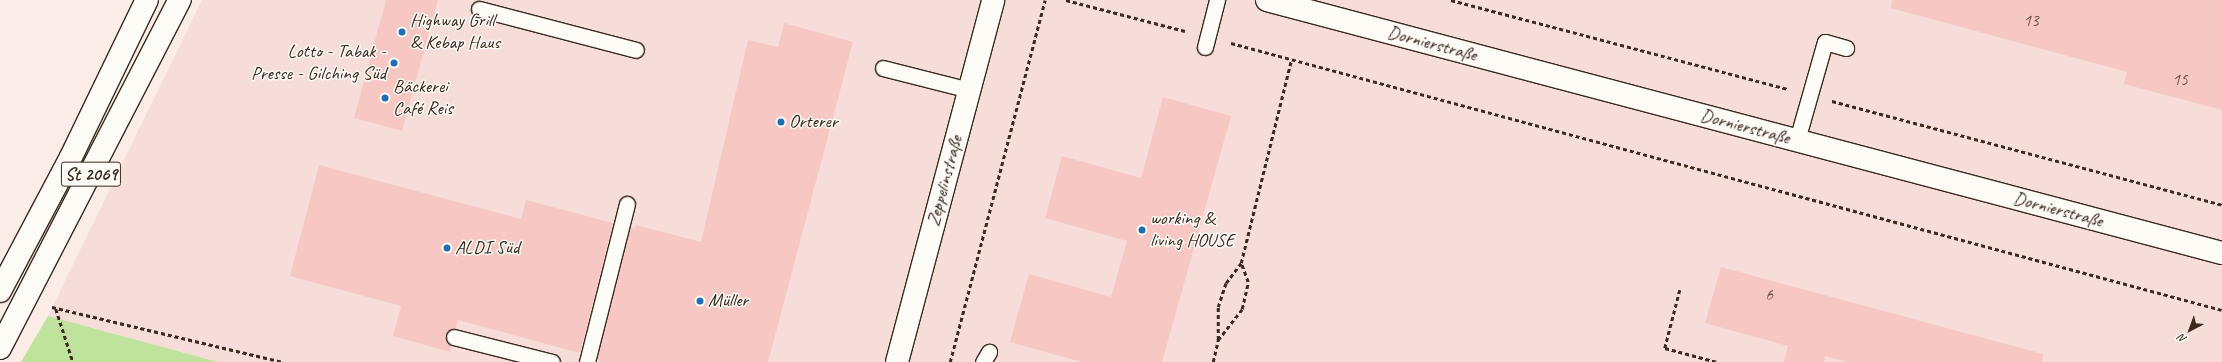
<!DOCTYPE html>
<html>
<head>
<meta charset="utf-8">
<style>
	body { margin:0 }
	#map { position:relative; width:2222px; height:362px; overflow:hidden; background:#fbece8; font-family:Caveat,sans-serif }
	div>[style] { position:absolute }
	.built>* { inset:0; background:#f6ddd9 }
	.green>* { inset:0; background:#bfe29c }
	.building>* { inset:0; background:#f7c7c4 }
	.path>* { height:2.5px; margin-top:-1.25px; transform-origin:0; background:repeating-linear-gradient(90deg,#3b2a1e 0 4px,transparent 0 7px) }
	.roads { filter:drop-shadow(1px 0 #3b2a1e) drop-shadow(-1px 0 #3b2a1e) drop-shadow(0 1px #3b2a1e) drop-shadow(0 -1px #3b2a1e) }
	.lane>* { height:15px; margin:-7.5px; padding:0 7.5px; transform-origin:7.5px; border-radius:7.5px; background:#fdfcf7 }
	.street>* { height:22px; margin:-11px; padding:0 11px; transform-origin:11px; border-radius:11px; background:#fdfcf7 }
	.primary>* { height:22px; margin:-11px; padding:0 11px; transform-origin:11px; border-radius:11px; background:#fdfcf7 }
	.dots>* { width:11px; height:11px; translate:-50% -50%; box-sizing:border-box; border:2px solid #fdfcf7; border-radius:50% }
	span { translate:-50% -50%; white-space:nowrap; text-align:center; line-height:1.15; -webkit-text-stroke:3px #fdfcf7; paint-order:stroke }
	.number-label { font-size:17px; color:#6a5148 }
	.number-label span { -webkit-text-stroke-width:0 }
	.shield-label span { padding:1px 3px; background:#fdfcf7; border:1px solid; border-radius:3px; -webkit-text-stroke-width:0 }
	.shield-label { font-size:18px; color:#3b2a1e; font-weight:700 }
	.poi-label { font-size:19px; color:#3b2a1e }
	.left { translate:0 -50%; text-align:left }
	.right { translate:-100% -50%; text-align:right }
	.street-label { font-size:19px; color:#3b2a1e }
	.north { position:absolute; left:2170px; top:310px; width:40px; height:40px; -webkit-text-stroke:3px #fdfcf7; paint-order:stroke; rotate:221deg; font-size:11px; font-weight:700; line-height:16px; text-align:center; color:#3b2a1e }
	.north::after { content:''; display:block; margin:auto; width:14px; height:18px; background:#3b2a1e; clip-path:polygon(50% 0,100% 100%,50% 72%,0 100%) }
</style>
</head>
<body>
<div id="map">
	<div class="built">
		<i style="clip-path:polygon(202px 0,2222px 0,2222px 362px,218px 362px,48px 316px)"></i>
	</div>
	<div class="green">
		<i style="clip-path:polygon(48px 316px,218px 362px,21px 362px)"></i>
	</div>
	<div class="building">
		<i style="clip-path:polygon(386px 0,438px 0,402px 131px,354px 118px)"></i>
		<i style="clip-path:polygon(1892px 0,2222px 0,2222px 110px,2124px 84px,2127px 72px,1891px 8px)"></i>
		<i style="clip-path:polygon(784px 23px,853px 42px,768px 362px,600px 362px,597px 358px,630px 228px,635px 229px,636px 225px,701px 242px,748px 40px,778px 47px)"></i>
		<i style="clip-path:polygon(1163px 97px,1231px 116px,1162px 362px,1082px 362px,1010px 342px,1029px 274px,1111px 297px,1127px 241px,1045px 218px,1062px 156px,1141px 178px)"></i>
		<i style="clip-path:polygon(319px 165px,521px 219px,526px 200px,613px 223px,580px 353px,458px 320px,456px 328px,445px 334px,451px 346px,450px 352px,393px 336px,401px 306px,290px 276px)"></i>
		<i style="clip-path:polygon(1721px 267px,2043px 354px,2042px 362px,1847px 362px,1825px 356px,1824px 362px,1784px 362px,1788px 346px,1705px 323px)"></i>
	</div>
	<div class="path">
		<i style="left:1066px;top:0;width:123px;rotate:14.6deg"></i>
		<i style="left:1451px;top:0;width:348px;rotate:14.8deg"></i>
		<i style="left:1231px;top:43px;width:1026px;rotate:15.08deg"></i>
		<i style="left:1832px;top:101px;width:404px;rotate:14.9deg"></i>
		<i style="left:1680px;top:290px;width:60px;rotate:104.5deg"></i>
		<i style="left:1665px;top:348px;width:54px;rotate:15.1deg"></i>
		<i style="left:52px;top:307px;width:237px;rotate:13.4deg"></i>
		<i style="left:56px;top:309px;width:56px;rotate:72.2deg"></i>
		<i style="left:1218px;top:340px;width:33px;rotate:-90deg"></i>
		<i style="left:1218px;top:307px;width:25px;rotate:-72deg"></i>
		<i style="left:1226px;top:283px;width:25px;rotate:-53deg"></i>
		<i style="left:950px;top:362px;width:374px;rotate:-75.3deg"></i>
		<i style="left:1213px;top:362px;width:23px;rotate:-77deg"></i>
		<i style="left:1218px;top:340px;width:39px;rotate:-52deg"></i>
		<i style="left:1242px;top:309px;width:28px;rotate:-77deg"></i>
		<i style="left:1248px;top:282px;width:20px;rotate:-110deg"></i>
		<i style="left:1241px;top:263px;width:208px;rotate:-76.1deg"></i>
	</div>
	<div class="roads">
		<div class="lane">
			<i style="left:479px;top:9px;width:162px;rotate:14.6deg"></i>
			<i style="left:1205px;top:47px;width:49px;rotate:-75.7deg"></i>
			<i style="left:883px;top:68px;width:89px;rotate:14.3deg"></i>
			<i style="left:1797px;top:140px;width:102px;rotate:-74.1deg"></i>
			<i style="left:1825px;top:42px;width:22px;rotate:16deg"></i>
			<i style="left:454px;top:337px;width:101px;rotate:14.3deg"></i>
			<i style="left:587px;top:362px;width:163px;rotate:-75.8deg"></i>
			<i style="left:983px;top:362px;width:12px;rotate:-59deg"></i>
		</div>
		<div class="street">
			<i style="left:1267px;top:0;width:988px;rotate:14.84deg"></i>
			<i style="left:897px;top:362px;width:375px;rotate:-75.1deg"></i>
		</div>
		<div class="primary">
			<i style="left:0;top:291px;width:149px;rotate:-62.1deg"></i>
			<i style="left:70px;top:159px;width:177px;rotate:-64.2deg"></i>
			<i style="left:0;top:348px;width:392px;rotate:-62.7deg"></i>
		</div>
	</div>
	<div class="dots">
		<i style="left:402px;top:32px;background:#1f6fb2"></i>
		<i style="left:394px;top:63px;background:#1f6fb2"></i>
		<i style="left:385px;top:98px;background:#1f6fb2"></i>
		<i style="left:781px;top:122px;background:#1f6fb2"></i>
		<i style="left:1142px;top:230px;background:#1f6fb2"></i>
		<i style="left:447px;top:248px;background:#1f6fb2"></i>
		<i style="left:700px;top:301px;background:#1f6fb2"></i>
	</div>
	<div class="number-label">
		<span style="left:2031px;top:21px">13</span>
		<span style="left:2180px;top:80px">15</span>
		<span style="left:1769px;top:295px">6</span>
	</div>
	<div class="shield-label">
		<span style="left:91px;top:174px">St 2069</span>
	</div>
	<div class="poi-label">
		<span class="left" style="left:410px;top:32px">Highway Grill<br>&amp; Kebap Haus</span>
		<span class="right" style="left:386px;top:63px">Lotto - Tabak -<br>Presse - Gilching Süd</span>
		<span class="left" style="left:393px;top:98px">Bäckerei<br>Café Reis</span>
		<span class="left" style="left:789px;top:122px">Orterer</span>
		<span class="left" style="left:1150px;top:230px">working &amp;<br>living HOUSE</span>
		<span class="left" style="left:455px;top:248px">ALDI Süd</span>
		<span class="left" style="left:708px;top:301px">Müller</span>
	</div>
	<div class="street-label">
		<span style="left:1432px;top:44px;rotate:15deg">Dornierstraße</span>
		<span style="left:1745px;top:127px;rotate:15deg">Dornierstraße</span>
		<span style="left:945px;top:181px;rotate:-75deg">Zeppelinstraße</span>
		<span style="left:2058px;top:210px;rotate:15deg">Dornierstraße</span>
	</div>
	<div class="north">N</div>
</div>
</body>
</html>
